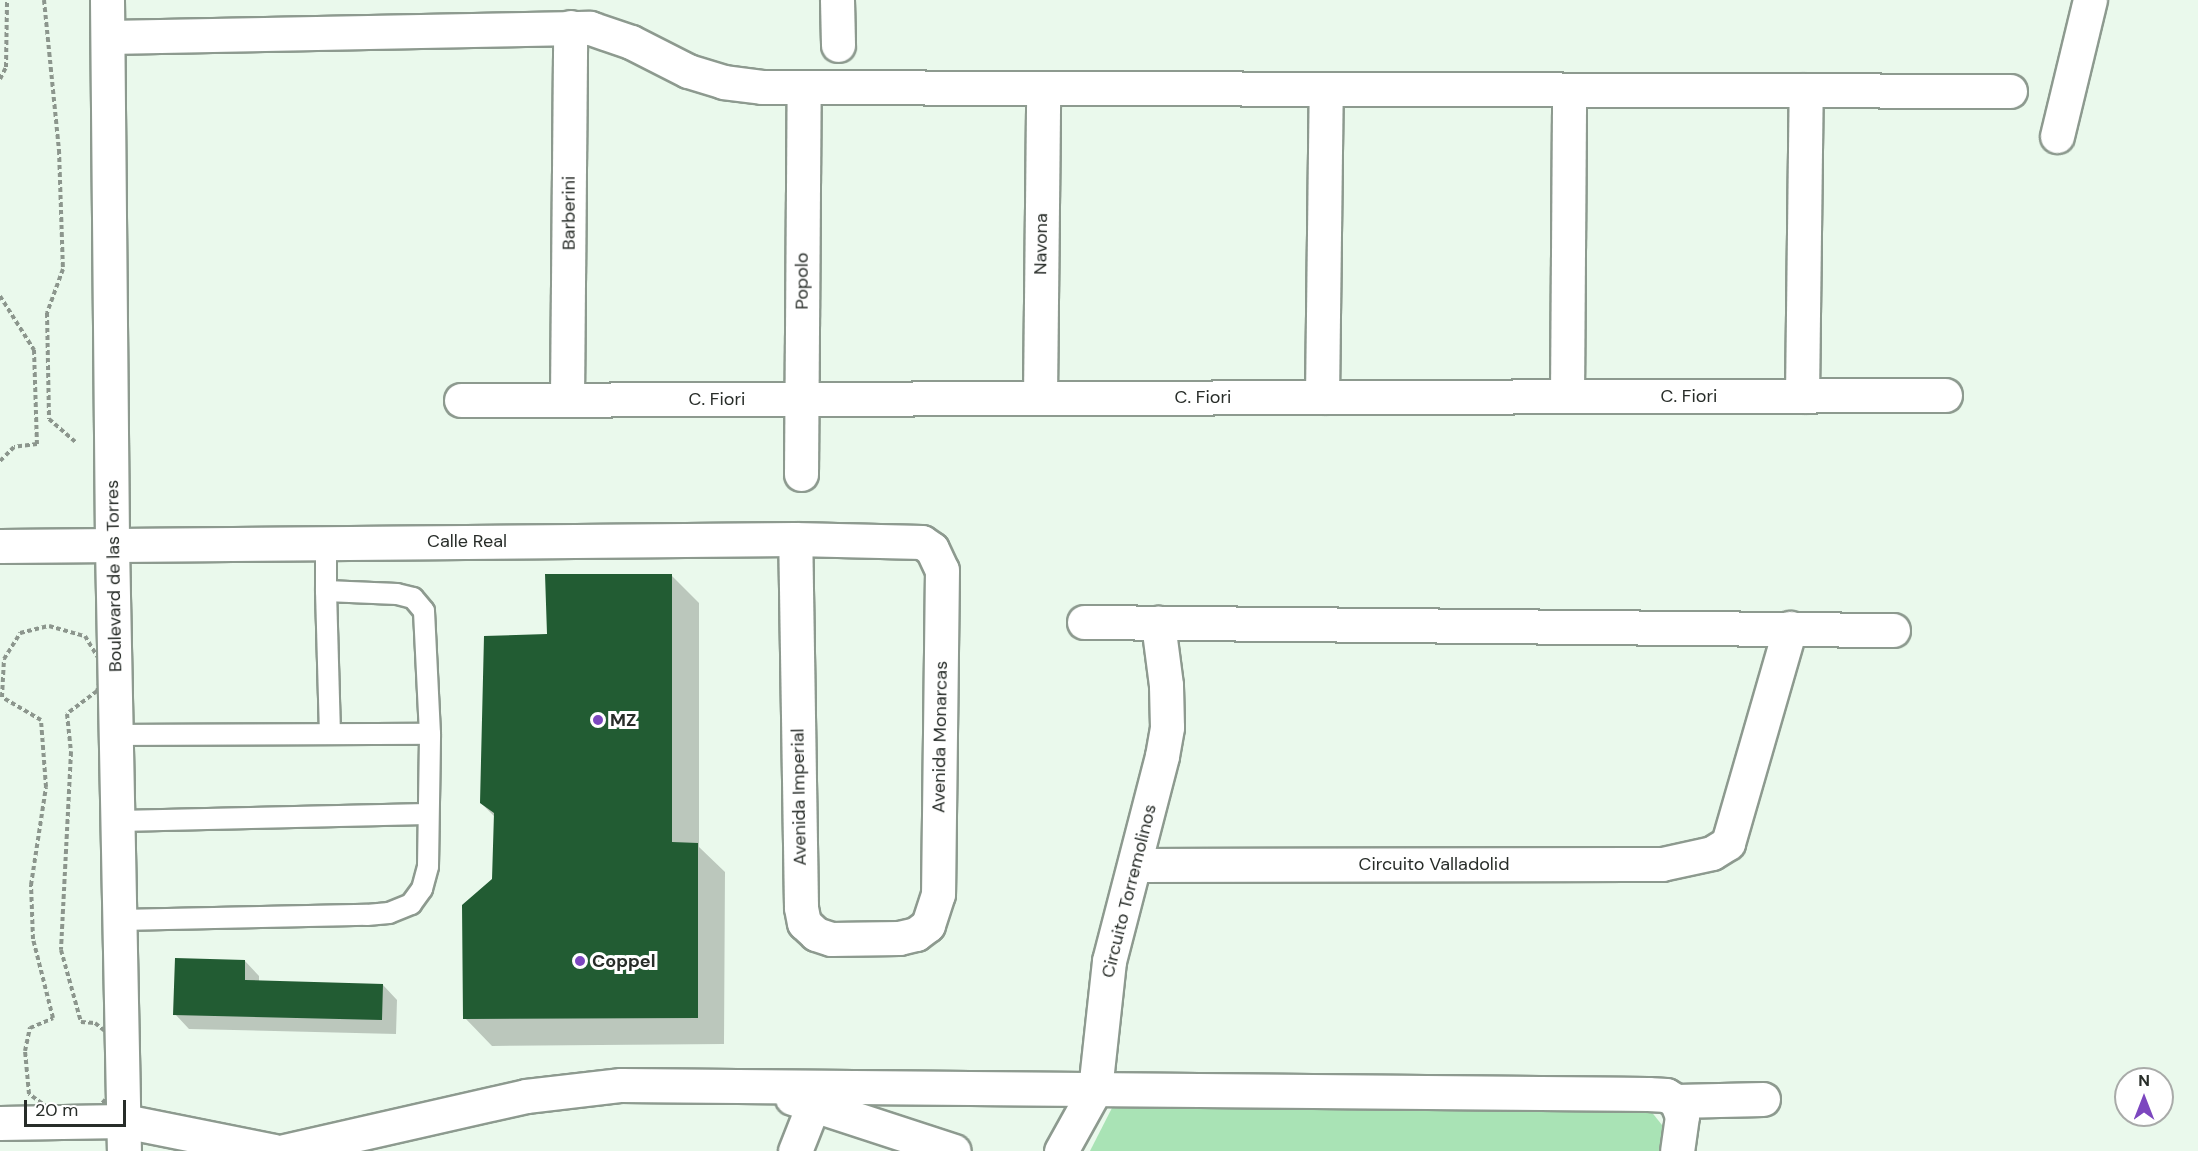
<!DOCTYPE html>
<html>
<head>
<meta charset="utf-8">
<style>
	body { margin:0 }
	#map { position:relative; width:2198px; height:1151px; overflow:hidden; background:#eaf9ec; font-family:"DM Sans",sans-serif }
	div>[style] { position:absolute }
	.green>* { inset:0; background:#a9e3b5 }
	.shadow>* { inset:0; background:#0003 }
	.building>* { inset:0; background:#225c33 }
	.path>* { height:4px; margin-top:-2px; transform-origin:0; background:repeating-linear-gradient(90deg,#8c968d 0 4.5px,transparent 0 7.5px) }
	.roads { filter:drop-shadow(2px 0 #8d9a8f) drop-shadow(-2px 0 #8d9a8f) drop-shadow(0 2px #8d9a8f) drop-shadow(0 -2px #8d9a8f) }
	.service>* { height:20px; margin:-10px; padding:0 10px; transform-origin:10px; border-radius:10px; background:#fff }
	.minor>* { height:33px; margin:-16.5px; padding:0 16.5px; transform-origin:16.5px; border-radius:16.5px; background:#fff }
	.tertiary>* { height:33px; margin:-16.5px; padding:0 16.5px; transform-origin:16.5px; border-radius:16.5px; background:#fff }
	.dots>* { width:16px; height:16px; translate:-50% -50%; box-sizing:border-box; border:3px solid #fff; border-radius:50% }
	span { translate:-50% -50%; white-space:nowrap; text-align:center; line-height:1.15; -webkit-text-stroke:6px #fff; paint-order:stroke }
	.street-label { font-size:18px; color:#282d29 }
	.poi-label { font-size:18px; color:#282d29; font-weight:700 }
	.left { translate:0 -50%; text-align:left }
	.north { position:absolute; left:2114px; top:1067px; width:60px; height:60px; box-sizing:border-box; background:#fff; border:2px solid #a9aba9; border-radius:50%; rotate:0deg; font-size:16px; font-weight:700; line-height:24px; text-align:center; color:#282d29 }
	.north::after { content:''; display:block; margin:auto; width:21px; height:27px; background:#7c47bf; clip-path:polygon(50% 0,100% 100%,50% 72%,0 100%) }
	.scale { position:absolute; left:24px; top:1100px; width:102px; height:27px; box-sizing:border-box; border:3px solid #282d29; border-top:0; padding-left:8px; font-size:18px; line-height:21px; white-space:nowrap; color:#282d29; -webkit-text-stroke:4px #fff; paint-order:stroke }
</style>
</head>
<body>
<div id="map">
	<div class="green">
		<i style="clip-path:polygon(1642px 1100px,1666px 1130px,1661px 1151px,1090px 1151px,1115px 1102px)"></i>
	</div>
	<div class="shadow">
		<i style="clip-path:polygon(671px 575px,699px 603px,699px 847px,725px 872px,724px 1044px,492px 1046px,465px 1018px,494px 879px,495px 817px,481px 803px,549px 635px)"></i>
		<i style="clip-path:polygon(245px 961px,259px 976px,259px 982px,383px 985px,397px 1000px,396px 1034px,189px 1029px,175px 1014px)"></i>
	</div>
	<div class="building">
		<i style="clip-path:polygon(545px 574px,672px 574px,672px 842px,698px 843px,698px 1018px,463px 1019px,462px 905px,492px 879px,494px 813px,480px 803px,484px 636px,547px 634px)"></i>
		<i style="clip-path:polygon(175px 958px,245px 960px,245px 980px,383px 984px,382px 1020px,173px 1015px)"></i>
	</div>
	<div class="path">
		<i style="left:44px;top:0;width:151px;rotate:84.3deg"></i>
		<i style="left:59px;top:150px;width:119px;rotate:88.1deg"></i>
		<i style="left:63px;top:269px;width:47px;rotate:110deg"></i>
		<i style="left:47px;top:313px;width:106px;rotate:88.9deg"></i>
		<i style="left:49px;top:419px;width:37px;rotate:41deg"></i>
		<i style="left:0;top:79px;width:13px;rotate:-63deg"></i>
		<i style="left:6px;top:67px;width:67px;rotate:-89.1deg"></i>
		<i style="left:0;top:296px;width:64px;rotate:57.8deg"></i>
		<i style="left:34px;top:350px;width:94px;rotate:88.2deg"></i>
		<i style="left:37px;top:444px;width:23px;rotate:173deg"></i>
		<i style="left:14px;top:447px;width:20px;rotate:135deg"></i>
		<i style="left:49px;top:626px;width:37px;rotate:16deg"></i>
		<i style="left:85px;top:636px;width:35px;rotate:59deg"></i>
		<i style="left:103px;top:666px;width:26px;rotate:103deg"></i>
		<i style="left:97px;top:691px;width:38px;rotate:143deg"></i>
		<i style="left:67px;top:714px;width:38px;rotate:84deg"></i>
		<i style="left:71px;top:752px;width:198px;rotate:92.9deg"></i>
		<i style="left:61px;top:950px;width:75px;rotate:74.5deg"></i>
		<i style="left:81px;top:1022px;width:14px;rotate:4deg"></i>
		<i style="left:95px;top:1023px;width:21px;rotate:39deg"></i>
		<i style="left:111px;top:1036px;width:52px;rotate:85.6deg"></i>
		<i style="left:115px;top:1088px;width:30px;rotate:130deg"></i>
		<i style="left:96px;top:1111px;width:42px;rotate:178.6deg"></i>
		<i style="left:54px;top:1112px;width:31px;rotate:-144deg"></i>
		<i style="left:29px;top:1094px;width:43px;rotate:-95.3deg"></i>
		<i style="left:25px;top:1051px;width:24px;rotate:-78deg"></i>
		<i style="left:30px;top:1028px;width:25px;rotate:-23deg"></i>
		<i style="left:53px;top:1018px;width:81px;rotate:-104.2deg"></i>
		<i style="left:33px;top:939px;width:54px;rotate:-92.1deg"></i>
		<i style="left:31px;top:885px;width:99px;rotate:-81.3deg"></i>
		<i style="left:46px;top:787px;width:67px;rotate:-94.3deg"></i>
		<i style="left:41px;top:720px;width:45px;rotate:-149.5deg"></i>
		<i style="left:2px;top:697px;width:38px;rotate:-87deg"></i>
		<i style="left:4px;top:659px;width:31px;rotate:-58deg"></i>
		<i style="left:20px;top:633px;width:30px;rotate:-14deg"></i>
	</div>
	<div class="roads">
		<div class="service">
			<i style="left:326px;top:591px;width:142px;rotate:88.4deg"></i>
			<i style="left:117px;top:735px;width:313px;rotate:-0.2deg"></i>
			<i style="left:118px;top:821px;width:310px;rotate:-1.3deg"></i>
			<i style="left:120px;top:920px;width:247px;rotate:-1.2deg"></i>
			<i style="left:367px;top:915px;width:22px;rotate:-5deg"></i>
			<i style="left:389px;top:913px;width:24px;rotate:-22deg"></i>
			<i style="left:411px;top:904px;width:19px;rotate:-54deg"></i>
			<i style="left:422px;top:889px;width:24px;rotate:-75deg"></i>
			<i style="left:428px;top:866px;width:132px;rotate:-89.1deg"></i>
			<i style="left:430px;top:734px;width:123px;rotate:-92.8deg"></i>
			<i style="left:424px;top:611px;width:17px;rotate:-130deg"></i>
			<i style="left:413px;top:598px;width:16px;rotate:-166deg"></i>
			<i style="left:397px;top:594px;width:71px;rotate:-177.6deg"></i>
			<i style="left:326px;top:591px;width:49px;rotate:-90deg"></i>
		</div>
		<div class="minor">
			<i style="left:837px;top:0;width:45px;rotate:88.7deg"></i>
			<i style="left:108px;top:37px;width:482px;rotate:-1.1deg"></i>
			<i style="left:590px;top:28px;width:43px;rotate:18.9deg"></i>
			<i style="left:631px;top:42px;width:64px;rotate:27deg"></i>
			<i style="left:688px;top:71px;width:37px;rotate:17deg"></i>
			<i style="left:723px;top:82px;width:39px;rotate:7deg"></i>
			<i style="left:762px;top:87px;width:1248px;rotate:0.18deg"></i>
			<i style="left:2057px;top:136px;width:140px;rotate:-76.4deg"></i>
			<i style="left:1567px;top:396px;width:305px;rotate:-89.6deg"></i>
			<i style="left:1802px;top:396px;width:306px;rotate:-89.3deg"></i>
			<i style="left:1040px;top:397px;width:306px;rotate:-89.4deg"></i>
			<i style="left:1322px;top:397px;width:306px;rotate:-89.3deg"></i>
			<i style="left:567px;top:399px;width:372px;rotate:-89.5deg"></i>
			<i style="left:461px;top:400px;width:1484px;rotate:-0.19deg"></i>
			<i style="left:801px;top:474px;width:385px;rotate:-89.6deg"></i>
			<i style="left:0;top:546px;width:795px;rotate:-0.5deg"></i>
			<i style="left:795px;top:539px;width:127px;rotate:1.4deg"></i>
			<i style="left:922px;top:542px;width:12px;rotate:35deg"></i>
			<i style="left:932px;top:549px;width:23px;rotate:65deg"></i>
			<i style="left:942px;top:570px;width:324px;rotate:90.7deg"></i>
			<i style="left:938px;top:894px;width:33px;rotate:108deg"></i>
			<i style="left:928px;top:925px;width:15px;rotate:143deg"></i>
			<i style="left:916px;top:934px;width:17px;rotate:167deg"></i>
			<i style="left:899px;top:938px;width:68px;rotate:179.2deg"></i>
			<i style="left:831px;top:939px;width:16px;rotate:-162deg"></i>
			<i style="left:816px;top:934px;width:16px;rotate:-137deg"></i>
			<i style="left:804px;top:923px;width:16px;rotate:-101deg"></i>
			<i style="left:801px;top:907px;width:368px;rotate:-90.9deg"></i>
			<i style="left:1084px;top:622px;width:809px;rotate:0.57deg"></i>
			<i style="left:1136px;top:865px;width:526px;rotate:-0.11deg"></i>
			<i style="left:1662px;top:864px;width:51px;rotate:-12.4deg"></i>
			<i style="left:1712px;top:853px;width:19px;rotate:-32deg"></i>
			<i style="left:1728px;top:843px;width:224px;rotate:-73.9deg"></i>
			<i style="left:792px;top:1098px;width:170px;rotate:18.1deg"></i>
			<i style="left:1676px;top:1101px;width:16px;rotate:68deg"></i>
			<i style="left:1682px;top:1116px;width:35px;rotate:98deg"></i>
			<i style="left:0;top:1123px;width:124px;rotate:-0.9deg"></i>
			<i style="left:124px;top:1121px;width:153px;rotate:11.3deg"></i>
			<i style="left:284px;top:1151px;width:248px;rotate:-12.8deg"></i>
			<i style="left:526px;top:1096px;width:96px;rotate:-6.6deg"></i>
			<i style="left:621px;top:1085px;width:1027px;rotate:0.5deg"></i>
			<i style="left:1648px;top:1094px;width:18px;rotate:3deg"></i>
			<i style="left:1666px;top:1095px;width:12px;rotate:31deg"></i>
			<i style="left:1676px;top:1101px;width:87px;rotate:-1.3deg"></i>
			<i style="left:795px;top:1151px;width:68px;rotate:-68.4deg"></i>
			<i style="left:1061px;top:1151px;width:70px;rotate:-60.9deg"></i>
			<i style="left:1095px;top:1090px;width:130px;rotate:-83.8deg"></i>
			<i style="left:1109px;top:961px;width:212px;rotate:-75.5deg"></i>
			<i style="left:1162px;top:756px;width:29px;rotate:-80deg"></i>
			<i style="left:1167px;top:727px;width:42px;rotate:-91.4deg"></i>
			<i style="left:1166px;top:685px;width:63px;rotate:-97.4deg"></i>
		</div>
		<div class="tertiary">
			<i style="left:107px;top:0;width:545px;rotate:89.47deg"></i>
			<i style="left:112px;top:545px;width:606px;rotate:88.87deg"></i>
		</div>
	</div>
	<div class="dots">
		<i style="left:598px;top:720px;background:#7c47bf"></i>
		<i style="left:580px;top:961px;background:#7c47bf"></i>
	</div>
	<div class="street-label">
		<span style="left:569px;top:213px;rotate:-90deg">Barberini</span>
		<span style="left:1041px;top:244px;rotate:-89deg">Navona</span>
		<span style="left:802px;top:281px;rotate:-90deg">Popolo</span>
		<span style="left:1689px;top:396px">C. Fiori</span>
		<span style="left:1203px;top:397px">C. Fiori</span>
		<span style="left:717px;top:399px">C. Fiori</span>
		<span style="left:467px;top:541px">Calle Real</span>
		<span style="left:114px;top:576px;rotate:-91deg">Boulevard de las Torres</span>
		<span style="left:940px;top:737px;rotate:-89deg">Avenida Monarcas</span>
		<span style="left:799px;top:797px;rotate:-91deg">Avenida Imperial</span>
		<span style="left:1434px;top:864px">Circuito Valladolid</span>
		<span style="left:1129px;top:891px;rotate:-76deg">Circuito Torremolinos</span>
	</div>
	<div class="poi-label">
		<span class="left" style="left:610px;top:720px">MZ</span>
		<span class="left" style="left:592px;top:961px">Coppel</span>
	</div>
	<div class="north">N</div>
	<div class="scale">20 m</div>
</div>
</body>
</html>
